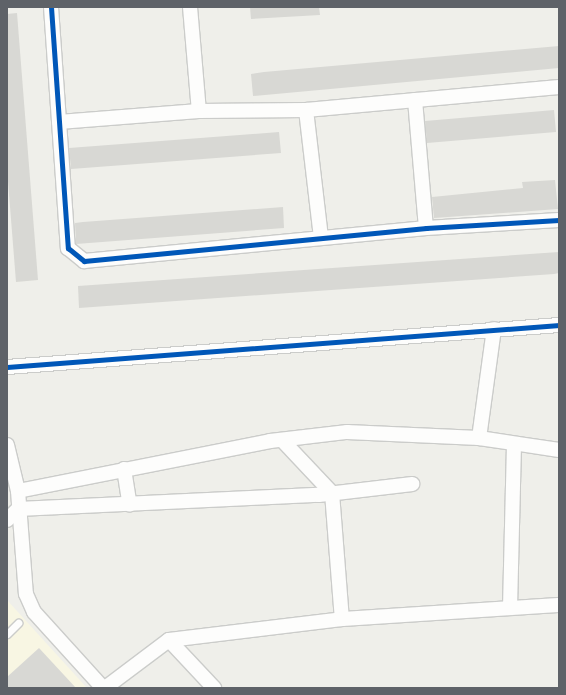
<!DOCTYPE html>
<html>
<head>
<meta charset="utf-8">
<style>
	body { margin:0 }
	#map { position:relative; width:566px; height:695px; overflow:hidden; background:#efefea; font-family:Jost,sans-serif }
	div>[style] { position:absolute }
	.commercial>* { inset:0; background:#f8f6e3 }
	.building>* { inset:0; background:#d8d8d4 }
	.roads { filter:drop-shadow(1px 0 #cbccca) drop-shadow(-1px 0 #cbccca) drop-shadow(0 1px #cbccca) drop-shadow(0 -1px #cbccca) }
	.service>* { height:7px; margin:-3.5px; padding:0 3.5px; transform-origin:3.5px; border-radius:3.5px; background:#fdfdfc }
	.minor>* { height:14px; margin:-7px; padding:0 7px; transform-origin:7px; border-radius:7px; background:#fdfdfc }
	.cycleway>* { height:5px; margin:-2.5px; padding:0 2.5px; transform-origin:2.5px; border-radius:2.5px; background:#0057b8 }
	span { translate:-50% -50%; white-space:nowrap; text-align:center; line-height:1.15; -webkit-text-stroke:3.5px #fff; paint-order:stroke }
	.frame { position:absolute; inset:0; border:8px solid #5e6268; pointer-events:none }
</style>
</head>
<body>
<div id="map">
	<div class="commercial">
		<i style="clip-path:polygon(7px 600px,87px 688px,7px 688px)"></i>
	</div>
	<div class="building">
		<i style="clip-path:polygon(250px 7px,319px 7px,320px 15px,251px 19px)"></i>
		<i style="clip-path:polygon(17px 13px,38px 280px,16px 282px,7px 169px,7px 14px)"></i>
		<i style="clip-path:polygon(559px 46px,559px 68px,253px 96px,251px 74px,264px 72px)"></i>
		<i style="clip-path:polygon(554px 110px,556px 132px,427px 143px,425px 121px)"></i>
		<i style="clip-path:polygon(279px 132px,281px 153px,71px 169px,69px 148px)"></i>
		<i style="clip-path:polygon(555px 180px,558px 209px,434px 218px,432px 197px,523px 188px,522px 182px)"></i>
		<i style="clip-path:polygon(283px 207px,284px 228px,76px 244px,75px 223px,83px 222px)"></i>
		<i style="clip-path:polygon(559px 252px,559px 273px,554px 274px,79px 308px,78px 286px)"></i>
		<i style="clip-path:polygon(39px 648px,76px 688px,7px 688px,7px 677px)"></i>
	</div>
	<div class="roads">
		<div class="service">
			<i style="left:7px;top:634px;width:16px;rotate:-45deg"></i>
		</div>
		<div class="minor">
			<i style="left:51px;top:7px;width:242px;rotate:86deg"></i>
			<i style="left:68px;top:248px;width:21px;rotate:39deg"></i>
			<i style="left:84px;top:261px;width:344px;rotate:-5.5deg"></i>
			<i style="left:426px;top:228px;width:133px;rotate:-3.4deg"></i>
			<i style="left:190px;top:7px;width:104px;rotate:85.1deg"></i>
			<i style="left:415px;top:100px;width:128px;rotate:85.1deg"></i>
			<i style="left:306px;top:110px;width:128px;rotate:83.3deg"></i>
			<i style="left:59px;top:122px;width:140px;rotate:-4.5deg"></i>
			<i style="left:199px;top:111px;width:107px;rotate:-0.5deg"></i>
			<i style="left:306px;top:110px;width:254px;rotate:-5.2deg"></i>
			<i style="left:7px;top:367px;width:554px;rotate:-4.35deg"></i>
			<i style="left:479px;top:438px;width:110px;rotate:-82.2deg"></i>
			<i style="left:282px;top:440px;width:73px;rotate:46.7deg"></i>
			<i style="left:332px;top:493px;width:126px;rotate:85.5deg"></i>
			<i style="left:7px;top:445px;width:47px;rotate:76.6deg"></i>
			<i style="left:18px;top:491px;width:103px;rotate:85.6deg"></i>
			<i style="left:26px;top:594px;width:20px;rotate:66deg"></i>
			<i style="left:34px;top:612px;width:103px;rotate:47.8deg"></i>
			<i style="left:124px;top:469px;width:36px;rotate:81deg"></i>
			<i style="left:18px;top:491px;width:257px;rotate:-11.2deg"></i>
			<i style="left:270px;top:441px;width:78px;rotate:-6.7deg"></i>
			<i style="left:347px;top:432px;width:132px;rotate:2.6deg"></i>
			<i style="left:479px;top:438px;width:81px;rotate:8.5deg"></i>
			<i style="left:7px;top:520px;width:16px;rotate:-45deg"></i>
			<i style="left:18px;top:509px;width:301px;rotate:-2.7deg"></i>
			<i style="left:319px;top:495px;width:94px;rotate:-6.7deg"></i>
			<i style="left:510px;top:608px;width:164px;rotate:-88.6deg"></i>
			<i style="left:169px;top:640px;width:66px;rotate:46.8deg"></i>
			<i style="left:105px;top:688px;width:80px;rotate:-36.9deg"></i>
			<i style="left:169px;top:640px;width:174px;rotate:-6.9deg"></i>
			<i style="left:342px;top:619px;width:217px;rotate:-3.7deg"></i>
		</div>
	</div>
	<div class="cycleway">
		<i style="left:51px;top:7px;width:242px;rotate:86deg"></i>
		<i style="left:68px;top:248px;width:21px;rotate:39deg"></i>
		<i style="left:84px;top:261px;width:344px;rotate:-5.5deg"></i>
		<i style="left:426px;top:228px;width:133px;rotate:-3.4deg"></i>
		<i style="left:7px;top:367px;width:554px;rotate:-4.35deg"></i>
	</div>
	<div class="frame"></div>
</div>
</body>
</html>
